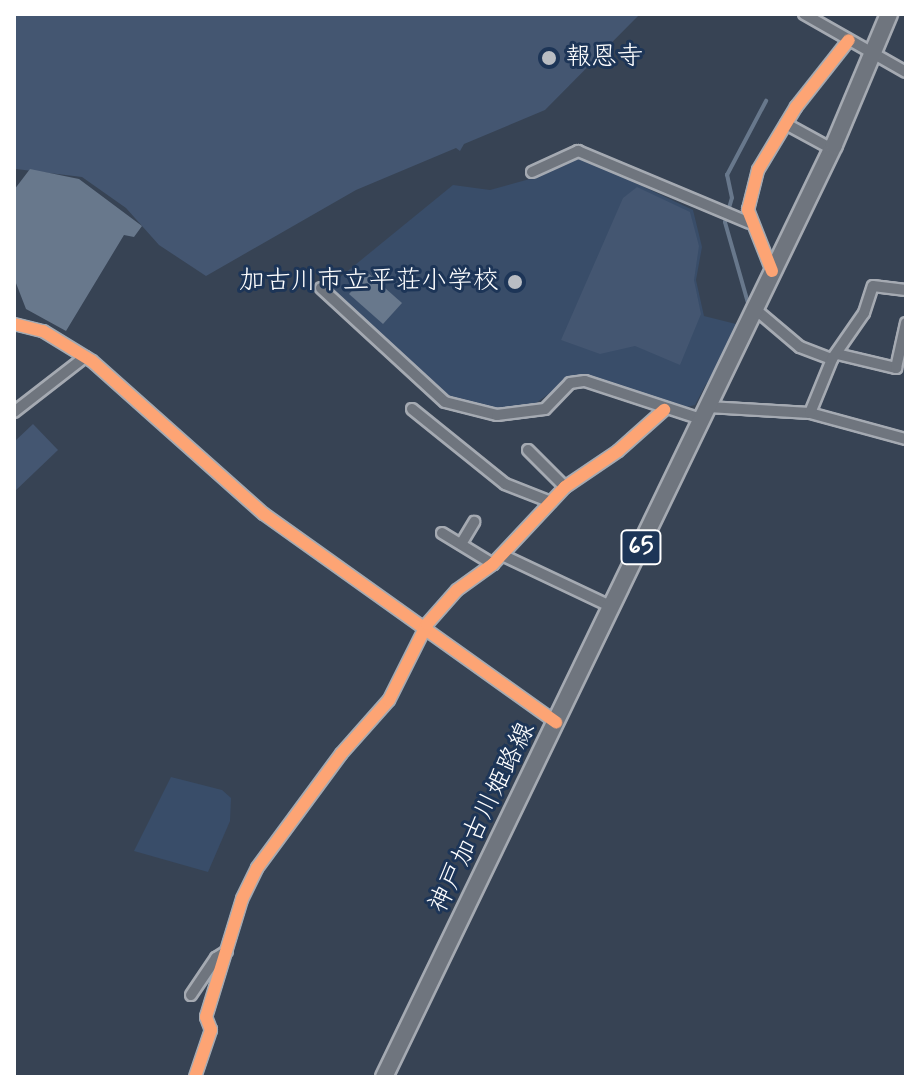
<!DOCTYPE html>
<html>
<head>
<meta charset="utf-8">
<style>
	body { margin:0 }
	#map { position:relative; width:920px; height:1091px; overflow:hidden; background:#374354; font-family:Mynerve,"Klee One",sans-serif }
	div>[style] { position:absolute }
	.built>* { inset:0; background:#394d69 }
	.green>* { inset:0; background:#445671 }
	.water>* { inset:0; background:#68788c }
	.stream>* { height:4px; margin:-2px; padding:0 2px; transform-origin:2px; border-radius:2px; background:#68788c }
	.roads { filter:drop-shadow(2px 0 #a5aab2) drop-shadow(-2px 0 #a5aab2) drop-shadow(0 2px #a5aab2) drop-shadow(0 -2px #a5aab2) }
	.street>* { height:10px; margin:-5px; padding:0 5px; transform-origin:5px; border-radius:5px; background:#6f757e }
	.primary>* { height:16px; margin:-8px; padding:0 8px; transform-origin:8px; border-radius:8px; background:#6f757e }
	.cycleway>* { height:12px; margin:-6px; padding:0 6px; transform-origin:6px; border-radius:6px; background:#fda474 }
	.dots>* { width:22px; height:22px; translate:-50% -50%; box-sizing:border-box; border:4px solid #1d3557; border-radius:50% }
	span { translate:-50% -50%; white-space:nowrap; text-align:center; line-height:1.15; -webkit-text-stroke:6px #1d3557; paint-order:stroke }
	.shield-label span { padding:2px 6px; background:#1d3557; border:2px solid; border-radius:6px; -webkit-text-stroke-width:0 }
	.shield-label { font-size:24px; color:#fff; font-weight:700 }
	.poi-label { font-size:26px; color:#fff }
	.left { translate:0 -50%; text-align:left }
	.right { translate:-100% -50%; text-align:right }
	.street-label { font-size:26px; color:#fff }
	.frame { position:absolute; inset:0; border:16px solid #fff; pointer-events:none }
</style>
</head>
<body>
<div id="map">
	<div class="built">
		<i style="clip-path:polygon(578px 156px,693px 210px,702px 247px,696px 280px,704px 316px,740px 325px,713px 383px,706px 384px,695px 405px,687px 407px,587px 375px,571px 378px,529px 408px,495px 410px,448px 396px,328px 287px,453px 185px,490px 190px,537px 177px)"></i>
		<i style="clip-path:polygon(171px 777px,222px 790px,231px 798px,230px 821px,208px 872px,134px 851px)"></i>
	</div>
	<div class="green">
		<i style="clip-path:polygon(14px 14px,640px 14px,545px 110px,464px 144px,460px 151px,456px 148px,356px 190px,206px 276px,159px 245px,126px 208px,82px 177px,16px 169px)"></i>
		<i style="clip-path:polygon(637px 187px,690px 212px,699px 246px,694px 280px,701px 314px,680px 365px,635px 346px,600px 354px,561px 340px,623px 198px)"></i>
		<i style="clip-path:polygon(33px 424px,58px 450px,14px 492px,14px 442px)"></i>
	</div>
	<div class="water">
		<i style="clip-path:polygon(30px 169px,79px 179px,142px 226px,134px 237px,124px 235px,66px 331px,26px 309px,14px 278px,14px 190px)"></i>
		<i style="clip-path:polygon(368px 273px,402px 303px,383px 324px,349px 294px)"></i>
	</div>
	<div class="stream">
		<i style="left:748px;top:303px;width:84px;rotate:-105.9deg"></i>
		<i style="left:725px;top:222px;width:25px;rotate:-74deg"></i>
		<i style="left:732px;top:198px;width:24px;rotate:-102deg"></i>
		<i style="left:727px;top:175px;width:84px;rotate:-62.2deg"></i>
	</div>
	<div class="roads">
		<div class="street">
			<i style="left:804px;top:14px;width:117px;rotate:29.6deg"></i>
			<i style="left:786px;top:124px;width:52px;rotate:28.5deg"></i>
			<i style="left:532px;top:172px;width:51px;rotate:-24.5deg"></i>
			<i style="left:578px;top:151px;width:186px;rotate:22.7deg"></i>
			<i style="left:772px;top:271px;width:66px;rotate:-111.5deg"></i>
			<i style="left:748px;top:210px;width:41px;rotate:-76deg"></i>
			<i style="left:758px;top:170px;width:74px;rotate:-58.9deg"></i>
			<i style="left:796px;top:107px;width:85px;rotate:-51.7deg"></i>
			<i style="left:321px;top:288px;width:168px;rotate:42.6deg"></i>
			<i style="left:445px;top:402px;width:54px;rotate:14deg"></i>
			<i style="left:497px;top:415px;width:48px;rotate:-7.1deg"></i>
			<i style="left:545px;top:409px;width:36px;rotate:-46deg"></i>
			<i style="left:570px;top:383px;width:15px;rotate:-8deg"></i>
			<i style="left:585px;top:381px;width:122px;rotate:18.1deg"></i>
			<i style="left:755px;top:309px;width:59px;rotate:40.2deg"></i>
			<i style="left:800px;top:347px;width:34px;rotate:21deg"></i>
			<i style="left:14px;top:324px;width:30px;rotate:14deg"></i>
			<i style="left:43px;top:331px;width:57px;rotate:31.5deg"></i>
			<i style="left:92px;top:361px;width:230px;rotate:41.7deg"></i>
			<i style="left:264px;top:514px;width:359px;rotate:35.5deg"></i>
			<i style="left:837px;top:354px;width:61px;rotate:13.3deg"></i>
			<i style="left:896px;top:368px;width:46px;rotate:-77.5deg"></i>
			<i style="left:708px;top:407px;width:102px;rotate:3.4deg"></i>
			<i style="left:810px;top:413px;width:99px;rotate:15.2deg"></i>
			<i style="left:412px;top:409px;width:119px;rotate:38.9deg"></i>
			<i style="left:505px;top:484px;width:49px;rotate:21.4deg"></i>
			<i style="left:14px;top:412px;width:90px;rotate:-37.8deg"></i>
			<i style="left:810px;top:413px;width:58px;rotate:-67.8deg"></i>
			<i style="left:832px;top:359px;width:56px;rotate:-55.2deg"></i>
			<i style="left:864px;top:313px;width:28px;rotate:-72deg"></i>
			<i style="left:873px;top:286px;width:33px;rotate:7deg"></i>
			<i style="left:528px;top:450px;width:52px;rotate:45deg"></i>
			<i style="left:442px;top:533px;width:60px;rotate:31.3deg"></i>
			<i style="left:461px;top:544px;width:26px;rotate:-59deg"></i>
			<i style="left:502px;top:555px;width:122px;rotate:25.3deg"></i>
			<i style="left:191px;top:995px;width:45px;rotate:-56deg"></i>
			<i style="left:216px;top:958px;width:13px;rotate:-32deg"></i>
			<i style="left:195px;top:1077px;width:50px;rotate:-71.2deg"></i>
			<i style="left:211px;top:1030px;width:14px;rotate:-111deg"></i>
			<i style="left:206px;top:1017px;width:123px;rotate:-73deg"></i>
			<i style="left:242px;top:899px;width:34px;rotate:-64deg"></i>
			<i style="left:257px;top:868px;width:142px;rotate:-53.6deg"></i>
			<i style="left:341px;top:754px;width:72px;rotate:-48.4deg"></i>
			<i style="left:389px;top:700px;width:85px;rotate:-63.4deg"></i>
			<i style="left:427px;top:624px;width:45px;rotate:-48.6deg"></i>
			<i style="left:457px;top:590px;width:44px;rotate:-35.8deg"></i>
			<i style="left:493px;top:564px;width:105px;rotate:-46.9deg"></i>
			<i style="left:565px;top:487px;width:64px;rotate:-34.2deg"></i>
			<i style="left:618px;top:451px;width:62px;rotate:-41.7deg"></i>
		</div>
		<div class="primary">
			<i style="left:384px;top:1077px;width:1035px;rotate:-64.23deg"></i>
			<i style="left:834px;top:145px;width:142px;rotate:-67.2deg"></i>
		</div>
	</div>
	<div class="cycleway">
		<i style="left:772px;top:271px;width:66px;rotate:-111.5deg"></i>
		<i style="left:748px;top:210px;width:41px;rotate:-76deg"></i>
		<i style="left:758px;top:170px;width:74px;rotate:-58.9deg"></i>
		<i style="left:796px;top:107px;width:85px;rotate:-51.7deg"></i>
		<i style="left:14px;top:324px;width:30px;rotate:14deg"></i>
		<i style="left:43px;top:331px;width:57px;rotate:31.5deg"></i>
		<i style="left:92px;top:361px;width:230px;rotate:41.7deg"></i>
		<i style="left:264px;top:514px;width:359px;rotate:35.5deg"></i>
		<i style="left:195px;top:1077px;width:50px;rotate:-71.2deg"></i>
		<i style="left:211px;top:1030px;width:14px;rotate:-111deg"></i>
		<i style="left:206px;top:1017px;width:123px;rotate:-73deg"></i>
		<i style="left:242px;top:899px;width:34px;rotate:-64deg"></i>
		<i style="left:257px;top:868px;width:142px;rotate:-53.6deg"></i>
		<i style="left:341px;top:754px;width:72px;rotate:-48.4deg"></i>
		<i style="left:389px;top:700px;width:85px;rotate:-63.4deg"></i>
		<i style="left:427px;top:624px;width:45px;rotate:-48.6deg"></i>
		<i style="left:457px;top:590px;width:44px;rotate:-35.8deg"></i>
		<i style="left:493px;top:564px;width:105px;rotate:-46.9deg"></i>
		<i style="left:565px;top:487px;width:64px;rotate:-34.2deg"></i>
		<i style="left:618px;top:451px;width:62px;rotate:-41.7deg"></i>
	</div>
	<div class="dots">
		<i style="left:549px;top:58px;background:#b9bdc3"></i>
		<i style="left:515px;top:282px;background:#b9bdc3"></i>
	</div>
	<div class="shield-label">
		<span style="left:641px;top:547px">65</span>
	</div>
	<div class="poi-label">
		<span class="left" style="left:565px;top:58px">報恩寺</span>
		<span class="right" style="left:499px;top:282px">加古川市立平荘小学校</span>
	</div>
	<div class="street-label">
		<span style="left:483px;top:818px;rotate:-64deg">神戸加古川姫路線</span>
	</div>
	<div class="frame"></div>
</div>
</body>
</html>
